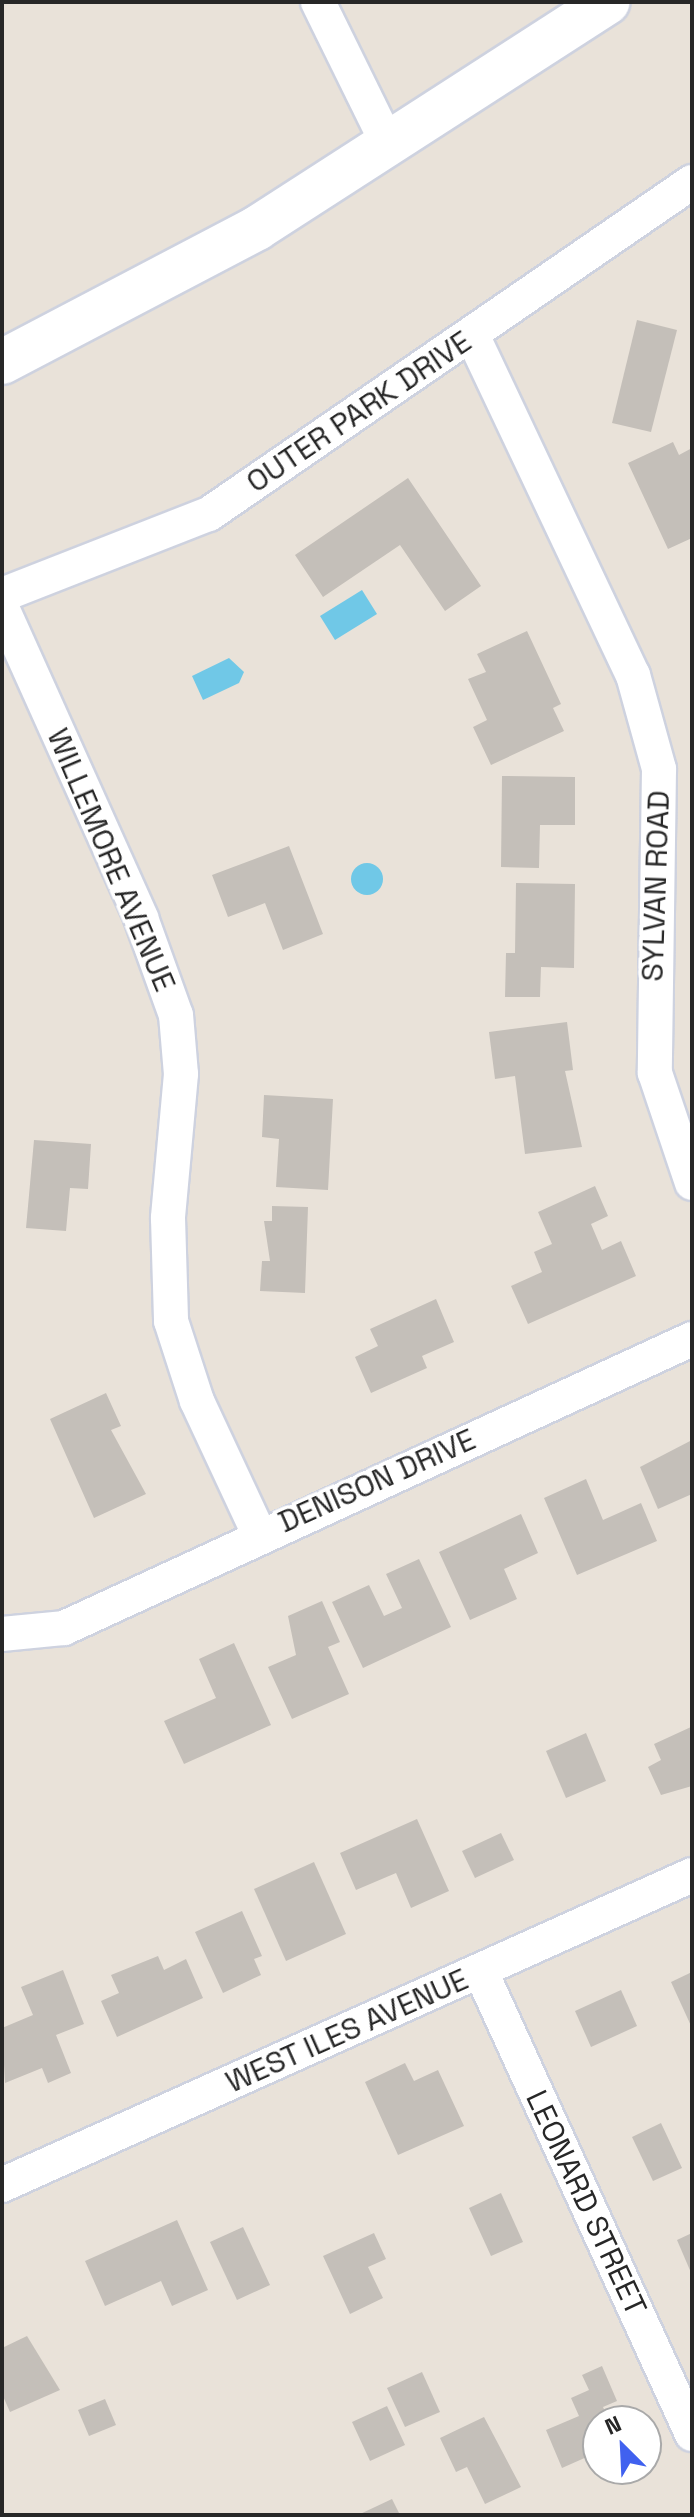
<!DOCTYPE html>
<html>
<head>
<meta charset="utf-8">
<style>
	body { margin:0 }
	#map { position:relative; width:694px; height:2517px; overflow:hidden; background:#e9e2d9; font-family:"Space Grotesk",sans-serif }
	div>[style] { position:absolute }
	.water>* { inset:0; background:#70c8e7 }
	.round { border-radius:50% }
	.building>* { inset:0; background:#c4bfb9 }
	.roads { filter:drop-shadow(2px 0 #ced2df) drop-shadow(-2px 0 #ced2df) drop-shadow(0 2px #ced2df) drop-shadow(0 -2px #ced2df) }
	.street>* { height:34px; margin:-17px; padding:0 17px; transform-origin:17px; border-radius:17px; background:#fff }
	.secondary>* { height:44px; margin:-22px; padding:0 22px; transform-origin:22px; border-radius:22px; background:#fff }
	span { translate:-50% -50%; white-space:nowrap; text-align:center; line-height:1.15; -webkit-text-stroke:7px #fff; paint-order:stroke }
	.street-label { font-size:30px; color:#272727 }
	.frame { position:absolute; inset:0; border:4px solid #272727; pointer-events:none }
	.north { position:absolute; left:582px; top:2405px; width:80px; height:80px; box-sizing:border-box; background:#fff; border:2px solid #a9a9a9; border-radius:50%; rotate:336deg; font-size:22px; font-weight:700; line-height:32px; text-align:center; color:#272727 }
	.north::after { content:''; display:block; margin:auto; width:28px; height:36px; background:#4061ef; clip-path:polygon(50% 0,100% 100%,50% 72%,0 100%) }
</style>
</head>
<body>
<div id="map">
	<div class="water">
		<i style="clip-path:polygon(362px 590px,377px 614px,335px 640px,320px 616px)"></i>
		<i style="clip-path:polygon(229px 658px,244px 672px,239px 683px,203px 700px,192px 676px)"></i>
		<i class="round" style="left:351px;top:863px;width:32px;height:32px"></i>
	</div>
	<div class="building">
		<i style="clip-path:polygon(637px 320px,677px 330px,651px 432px,612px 423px)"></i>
		<i style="clip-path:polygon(673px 442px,679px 455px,692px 448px,692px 538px,668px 549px,628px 463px)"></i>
		<i style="clip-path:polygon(408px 478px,481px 586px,445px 611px,400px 545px,323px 597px,295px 555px)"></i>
		<i style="clip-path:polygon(527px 631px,561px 704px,553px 708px,564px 731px,491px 765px,473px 727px,487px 720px,468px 679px,486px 672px,477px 654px)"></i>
		<i style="clip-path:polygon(502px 776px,575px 777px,575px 825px,540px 825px,539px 868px,501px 867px)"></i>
		<i style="clip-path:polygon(289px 846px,323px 934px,283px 950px,265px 903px,228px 917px,212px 875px)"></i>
		<i style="clip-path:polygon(516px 883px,575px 884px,574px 968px,541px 967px,540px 997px,505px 997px,506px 953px,515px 953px)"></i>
		<i style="clip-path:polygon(567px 1022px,573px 1070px,565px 1071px,582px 1147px,525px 1154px,515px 1076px,495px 1079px,489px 1032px)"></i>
		<i style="clip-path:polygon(264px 1095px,333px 1099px,328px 1190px,276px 1187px,279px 1139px,262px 1137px)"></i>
		<i style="clip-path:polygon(34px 1140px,91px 1144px,88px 1189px,70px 1188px,66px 1231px,26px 1228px)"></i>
		<i style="clip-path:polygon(595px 1186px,608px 1216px,591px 1224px,602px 1250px,621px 1241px,636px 1276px,528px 1324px,511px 1286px,542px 1272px,534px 1252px,552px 1244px,538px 1212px)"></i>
		<i style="clip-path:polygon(272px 1206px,308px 1207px,305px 1293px,260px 1291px,262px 1261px,270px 1261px,264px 1221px,272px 1221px)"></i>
		<i style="clip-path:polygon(436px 1299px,454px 1342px,422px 1356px,427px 1368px,371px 1393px,355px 1357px,378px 1346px,370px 1329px)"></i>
		<i style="clip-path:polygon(106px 1393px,121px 1426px,111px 1430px,146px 1494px,94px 1518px,50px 1419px)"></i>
		<i style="clip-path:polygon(692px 1440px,692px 1494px,658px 1509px,640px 1467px)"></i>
		<i style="clip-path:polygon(586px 1479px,603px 1520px,641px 1503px,657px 1541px,577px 1575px,544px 1498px)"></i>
		<i style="clip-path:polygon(521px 1514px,538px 1553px,504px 1569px,517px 1599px,470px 1620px,439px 1552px)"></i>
		<i style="clip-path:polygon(419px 1559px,451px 1627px,363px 1668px,332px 1602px,369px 1585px,384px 1616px,402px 1608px,386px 1574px)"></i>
		<i style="clip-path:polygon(322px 1601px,340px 1642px,328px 1647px,349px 1694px,292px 1719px,268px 1667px,296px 1655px,288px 1616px)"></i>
		<i style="clip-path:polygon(234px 1643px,271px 1725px,184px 1764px,164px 1721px,216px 1698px,199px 1659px)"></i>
		<i style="clip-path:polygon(691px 1727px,692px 1786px,661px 1795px,648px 1767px,661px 1760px,654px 1744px)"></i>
		<i style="clip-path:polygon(586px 1733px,606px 1781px,566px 1798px,546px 1751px)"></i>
		<i style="clip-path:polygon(417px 1819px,449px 1891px,411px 1908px,396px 1873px,356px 1890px,340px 1853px)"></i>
		<i style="clip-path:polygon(501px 1833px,514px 1860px,475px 1878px,462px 1851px)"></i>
		<i style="clip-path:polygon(314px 1862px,346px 1934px,286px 1961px,254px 1889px)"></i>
		<i style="clip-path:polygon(242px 1911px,262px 1956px,254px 1959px,261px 1975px,223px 1993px,195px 1932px)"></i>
		<i style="clip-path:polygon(158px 1956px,164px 1970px,186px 1959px,203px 1998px,117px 2037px,101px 2001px,119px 1993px,111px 1975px)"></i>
		<i style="clip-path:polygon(63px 1970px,84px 2024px,56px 2035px,71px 2073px,48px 2083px,42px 2068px,5px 2083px,2px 2028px,33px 2015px,21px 1987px)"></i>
		<i style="clip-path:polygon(692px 1972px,692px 2028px,671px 1982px)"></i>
		<i style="clip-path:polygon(621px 1990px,637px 2026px,591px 2047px,575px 2011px)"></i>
		<i style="clip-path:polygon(405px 2063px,414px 2081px,438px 2070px,464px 2126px,398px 2155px,365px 2082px)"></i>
		<i style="clip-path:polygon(661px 2123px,682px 2168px,653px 2181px,632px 2137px)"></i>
		<i style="clip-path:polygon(501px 2193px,523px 2242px,491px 2256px,469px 2208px)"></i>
		<i style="clip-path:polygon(177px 2220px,208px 2290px,172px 2306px,161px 2281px,105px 2306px,85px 2261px)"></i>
		<i style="clip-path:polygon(243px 2227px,270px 2285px,237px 2300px,210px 2242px)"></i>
		<i style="clip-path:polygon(374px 2233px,386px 2259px,368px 2267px,383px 2298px,350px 2314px,323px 2256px)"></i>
		<i style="clip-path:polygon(692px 2233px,692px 2275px,677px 2240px)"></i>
		<i style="clip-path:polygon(27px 2336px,60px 2390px,10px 2412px,2px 2394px,2px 2348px)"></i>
		<i style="clip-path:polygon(602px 2366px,617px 2401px,603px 2407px,609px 2421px,598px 2421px,598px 2452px,562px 2468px,546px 2430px,579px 2416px,571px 2398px,589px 2390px,582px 2375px)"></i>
		<i style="clip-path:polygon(422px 2372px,440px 2412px,405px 2427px,387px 2388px)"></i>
		<i style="clip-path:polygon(105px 2399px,116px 2425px,89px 2436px,78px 2410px)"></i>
		<i style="clip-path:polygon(387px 2406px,405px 2445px,370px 2461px,352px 2422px)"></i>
		<i style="clip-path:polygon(484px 2417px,521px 2487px,485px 2504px,467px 2467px,456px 2472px,440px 2438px)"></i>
		<i style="clip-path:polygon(392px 2499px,400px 2515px,358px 2515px)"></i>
	</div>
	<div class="roads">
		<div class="street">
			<i style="left:318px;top:2px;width:161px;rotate:63.8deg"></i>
			<i style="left:472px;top:335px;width:376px;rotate:64.7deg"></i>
			<i style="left:633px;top:675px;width:98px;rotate:74.5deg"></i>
			<i style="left:659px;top:769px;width:304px;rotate:90.8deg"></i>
			<i style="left:655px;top:1073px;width:116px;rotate:71.4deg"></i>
			<i style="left:2px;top:595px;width:222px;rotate:-21.4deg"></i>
			<i style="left:209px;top:514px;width:586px;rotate:-34.5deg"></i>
			<i style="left:2px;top:608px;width:340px;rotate:65.8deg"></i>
			<i style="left:141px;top:918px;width:103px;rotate:70.2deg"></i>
			<i style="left:176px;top:1015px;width:59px;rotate:85.2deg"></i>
			<i style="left:181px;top:1074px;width:145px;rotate:95.2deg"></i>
			<i style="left:168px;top:1218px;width:103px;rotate:88.3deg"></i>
			<i style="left:171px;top:1321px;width:84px;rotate:72deg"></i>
			<i style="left:197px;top:1401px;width:147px;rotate:65deg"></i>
			<i style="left:2px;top:1634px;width:62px;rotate:-5.5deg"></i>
			<i style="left:64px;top:1628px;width:691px;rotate:-24.71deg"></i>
			<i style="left:481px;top:1972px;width:508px;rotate:65.45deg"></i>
			<i style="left:2px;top:2185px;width:756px;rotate:-24.19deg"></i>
		</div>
		<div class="secondary">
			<i style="left:2px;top:362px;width:288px;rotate:-27.7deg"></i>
			<i style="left:257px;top:228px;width:417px;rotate:-32.8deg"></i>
		</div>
	</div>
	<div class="street-label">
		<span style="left:359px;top:412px;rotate:-34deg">OUTER PARK DRIVE</span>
		<span style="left:111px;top:860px;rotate:67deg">WILLEMORE AVENUE</span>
		<span style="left:656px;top:886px;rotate:-88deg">SYLVAN ROAD</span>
		<span style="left:377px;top:1481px;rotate:-24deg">DENISON DRIVE</span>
		<span style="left:347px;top:2031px;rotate:-24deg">WEST ILES AVENUE</span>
		<span style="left:586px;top:2203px;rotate:65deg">LEONARD STREET</span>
	</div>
	<div class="frame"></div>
	<div class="north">N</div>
</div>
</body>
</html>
